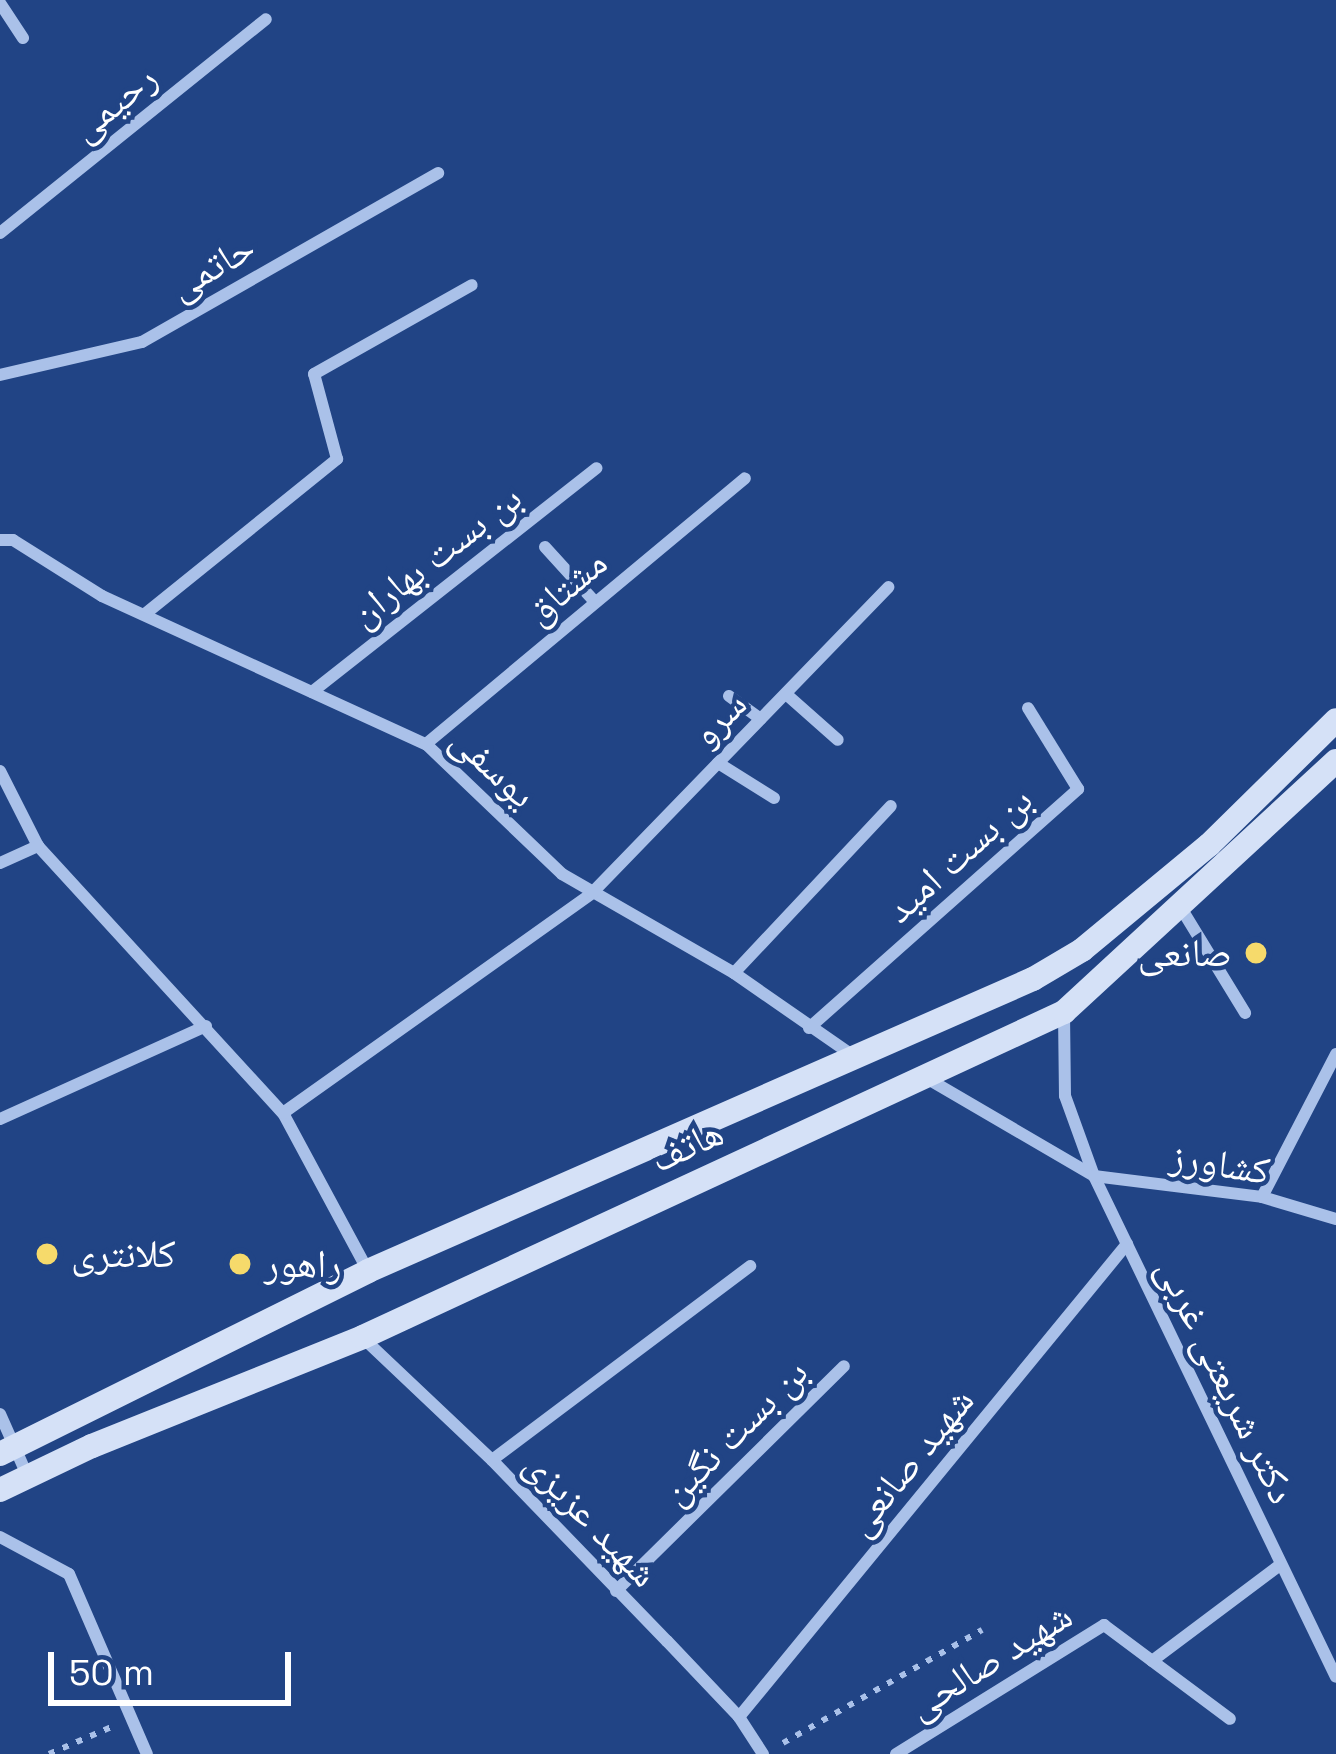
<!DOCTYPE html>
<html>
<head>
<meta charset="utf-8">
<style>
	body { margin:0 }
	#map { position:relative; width:1336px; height:1754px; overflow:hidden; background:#214485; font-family:"Space Grotesk","Noto Naskh Arabic",sans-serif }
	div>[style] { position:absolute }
	.path>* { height:6px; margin-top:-3px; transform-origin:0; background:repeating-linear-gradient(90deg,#aac1e9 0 6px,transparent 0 15px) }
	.street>* { height:12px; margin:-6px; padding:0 6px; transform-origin:6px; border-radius:6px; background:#aac1e9 }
	.secondary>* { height:24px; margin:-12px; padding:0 12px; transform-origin:12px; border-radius:12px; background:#d5e1f7 }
	.dots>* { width:33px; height:33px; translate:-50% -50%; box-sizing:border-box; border:6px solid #214485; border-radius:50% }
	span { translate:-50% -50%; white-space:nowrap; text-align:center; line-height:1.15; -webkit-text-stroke:9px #214485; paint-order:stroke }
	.street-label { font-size:39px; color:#fff }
	.poi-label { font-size:39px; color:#fff }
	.right { translate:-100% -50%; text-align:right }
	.left { translate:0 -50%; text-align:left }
	.scale { position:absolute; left:48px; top:1652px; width:243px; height:54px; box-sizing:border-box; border:6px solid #fff; border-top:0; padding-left:15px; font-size:36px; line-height:42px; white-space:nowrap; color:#fff; -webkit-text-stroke:9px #214485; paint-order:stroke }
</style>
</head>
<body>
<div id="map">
	<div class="path">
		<i style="left:783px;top:1743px;width:229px;rotate:-29.6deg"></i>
		<i style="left:49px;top:1754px;width:68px;rotate:-23.5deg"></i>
	</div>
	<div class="street">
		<i style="left:0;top:3px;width:42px;rotate:56.7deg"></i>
		<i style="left:0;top:233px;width:341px;rotate:-38.8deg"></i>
		<i style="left:0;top:375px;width:146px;rotate:-13.1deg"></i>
		<i style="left:142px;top:342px;width:341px;rotate:-29.7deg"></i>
		<i style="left:0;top:540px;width:13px"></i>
		<i style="left:13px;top:540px;width:105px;rotate:32.2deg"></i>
		<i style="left:102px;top:596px;width:356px;rotate:24.6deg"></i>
		<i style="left:426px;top:744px;width:188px;rotate:43.7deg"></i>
		<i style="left:562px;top:874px;width:198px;rotate:29.9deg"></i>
		<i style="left:734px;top:973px;width:144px;rotate:34.8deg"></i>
		<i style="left:545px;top:547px;width:74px;rotate:47.7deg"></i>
		<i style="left:145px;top:614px;width:247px;rotate:-38.9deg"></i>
		<i style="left:337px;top:459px;width:88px;rotate:-105.1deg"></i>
		<i style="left:314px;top:374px;width:181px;rotate:-29.4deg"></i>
		<i style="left:312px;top:692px;width:362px;rotate:-38.2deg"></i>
		<i style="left:786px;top:694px;width:69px;rotate:41.5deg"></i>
		<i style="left:729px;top:696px;width:39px;rotate:36deg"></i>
		<i style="left:426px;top:744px;width:415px;rotate:-39.8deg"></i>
		<i style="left:718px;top:763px;width:66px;rotate:32deg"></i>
		<i style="left:0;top:771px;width:84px;rotate:63.1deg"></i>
		<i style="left:38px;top:846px;width:362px;rotate:47.5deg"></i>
		<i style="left:283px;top:1113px;width:179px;rotate:61.7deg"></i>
		<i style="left:0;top:863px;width:42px;rotate:-24.1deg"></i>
		<i style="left:1181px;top:908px;width:123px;rotate:58.6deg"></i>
		<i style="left:734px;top:973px;width:229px;rotate:-46.8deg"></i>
		<i style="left:809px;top:1028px;width:360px;rotate:-41.6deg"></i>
		<i style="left:1078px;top:789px;width:95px;rotate:-121.7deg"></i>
		<i style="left:923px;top:1076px;width:198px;rotate:30.3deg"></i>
		<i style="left:1094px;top:1176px;width:85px;rotate:-109.9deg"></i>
		<i style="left:1065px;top:1096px;width:84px;rotate:-90.7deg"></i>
		<i style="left:283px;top:1113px;width:379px;rotate:-35.4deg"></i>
		<i style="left:592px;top:893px;width:426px;rotate:-45.9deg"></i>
		<i style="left:0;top:1119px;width:226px;rotate:-24.3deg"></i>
		<i style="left:1094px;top:1176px;width:556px;rotate:64.22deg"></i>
		<i style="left:1094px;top:1176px;width:169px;rotate:7.1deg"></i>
		<i style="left:1262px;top:1197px;width:77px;rotate:16.6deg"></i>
		<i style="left:1262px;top:1197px;width:161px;rotate:-62.6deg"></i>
		<i style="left:363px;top:1338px;width:178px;rotate:43.4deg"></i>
		<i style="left:492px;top:1460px;width:252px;rotate:46deg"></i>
		<i style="left:667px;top:1641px;width:105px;rotate:46.5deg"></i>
		<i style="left:739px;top:1717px;width:44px;rotate:57deg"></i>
		<i style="left:0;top:1414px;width:67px;rotate:66.1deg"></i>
		<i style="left:492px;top:1460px;width:323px;rotate:-36.9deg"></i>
		<i style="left:0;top:1537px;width:78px;rotate:28.2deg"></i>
		<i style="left:69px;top:1574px;width:196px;rotate:66.6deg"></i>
		<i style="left:616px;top:1591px;width:320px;rotate:-44.6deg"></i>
		<i style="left:1152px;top:1661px;width:161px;rotate:-36.9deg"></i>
		<i style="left:739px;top:1717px;width:612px;rotate:-50.64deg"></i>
		<i style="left:896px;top:1754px;width:245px;rotate:-31.8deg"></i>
		<i style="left:1104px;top:1625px;width:157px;rotate:36.7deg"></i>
	</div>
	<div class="secondary">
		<i style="left:0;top:1454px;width:411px;rotate:-26.4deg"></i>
		<i style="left:368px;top:1271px;width:726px;rotate:-23.71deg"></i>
		<i style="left:1033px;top:979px;width:57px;rotate:-30.6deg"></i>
		<i style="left:1082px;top:950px;width:165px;rotate:-39.6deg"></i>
		<i style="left:1209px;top:845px;width:178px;rotate:-44.5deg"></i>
		<i style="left:0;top:1490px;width:102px;rotate:-25.6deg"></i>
		<i style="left:92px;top:1446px;width:292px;rotate:-21.9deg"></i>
		<i style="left:363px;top:1337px;width:773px;rotate:-24.87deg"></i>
		<i style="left:1064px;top:1012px;width:370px;rotate:-42.7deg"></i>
	</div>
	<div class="dots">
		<i style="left:1256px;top:953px;background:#f6da6b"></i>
		<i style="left:47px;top:1254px;background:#f6da6b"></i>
		<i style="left:240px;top:1264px;background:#f6da6b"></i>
	</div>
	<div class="street-label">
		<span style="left:114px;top:103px;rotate:-39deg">رحیمی</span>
		<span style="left:212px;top:267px;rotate:-30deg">حاتمی</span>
		<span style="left:436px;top:556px;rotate:-38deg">بن بست بهاران</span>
		<span style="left:566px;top:587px;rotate:-40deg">مشتاق</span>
		<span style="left:719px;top:719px;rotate:-46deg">سرو</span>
		<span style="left:493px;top:767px;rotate:43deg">یوسفی</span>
		<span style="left:959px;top:855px;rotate:-42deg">بن بست امید</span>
		<span style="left:687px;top:1146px;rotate:-25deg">هاتف</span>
		<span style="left:1220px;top:1164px;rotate:9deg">کشاورز</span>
		<span style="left:1226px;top:1381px;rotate:64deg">دکتر شریعتی غربی</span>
		<span style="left:735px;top:1432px;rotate:-45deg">بن بست نگین</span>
		<span style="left:910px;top:1462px;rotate:-51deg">شهید صانعی</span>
		<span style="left:591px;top:1519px;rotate:46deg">شهید عزیزی</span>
		<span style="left:990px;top:1661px;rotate:-32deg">شهید صالحی</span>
	</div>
	<div class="poi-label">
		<span class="right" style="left:1232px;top:953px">صانعی</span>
		<span class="left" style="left:71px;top:1254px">کلانتری</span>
		<span class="left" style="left:264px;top:1264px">راهور</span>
	</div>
	<div class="scale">50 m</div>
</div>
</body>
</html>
